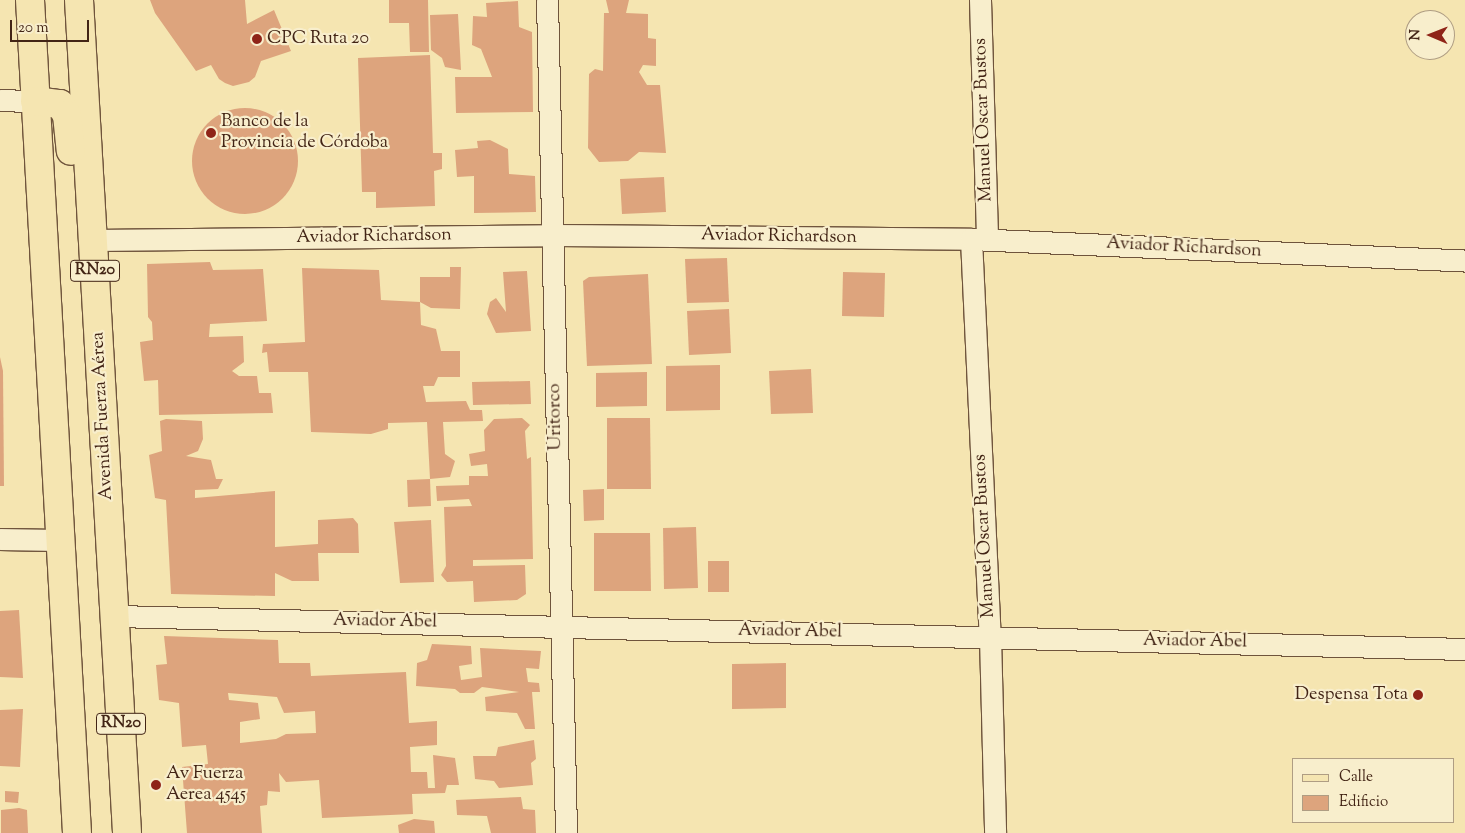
<!DOCTYPE html>
<html>
<head>
<meta charset="utf-8">
<style>
	body { margin:0 }
	#map { position:relative; width:1465px; height:833px; overflow:hidden; background:#f5e5b1; font-family:"Sorts Mill Goudy",serif }
	div>[style] { position:absolute }
	.building>* { inset:0; background:#dda47d }
	.round { border-radius:50% }
	.roads { filter:drop-shadow(1px 0 #6f543c) drop-shadow(-1px 0 #6f543c) drop-shadow(0 1px #6f543c) drop-shadow(0 -1px #6f543c) }
	.street>* { height:21px; margin:-10.5px; padding:0 10.5px; transform-origin:10.5px; border-radius:10.5px; background:#f8eecc }
	.primary>* { height:28px; margin:-14px; padding:0 14px; transform-origin:14px; border-radius:14px; background:#f5e5b1 }
	.dots>* { width:14px; height:14px; translate:-50% -50%; box-sizing:border-box; border:2px solid #f8eecc; border-radius:50% }
	span { translate:-50% -50%; white-space:nowrap; text-align:center; line-height:1.15; -webkit-text-stroke:4.5px #f8eecc; paint-order:stroke }
	.shield-label span { padding:1px 4px; background:#f8eecc; border:1px solid; border-radius:4px; -webkit-text-stroke-width:0 }
	.shield-label { font-size:16px; color:#422415; font-weight:700 }
	.poi-label { font-size:18px; color:#422415 }
	.left { translate:0 -50%; text-align:left }
	.right { translate:-100% -50%; text-align:right }
	.street-label { font-size:18px; color:#422415 }
	.legend { position:absolute; left:1292px; top:758px; width:162px; height:65px; box-sizing:border-box; background:#f8eecc; border:1px solid #af9d83; margin:0; padding:6px 9px; list-style:none; font-size:15px; color:#422415 }
	.legend li { display:flex; align-items:center; gap:10px; height:25px }
	.legend b { width:25px; border:1px solid #af9d83 }
	.north { position:absolute; left:1405px; top:10px; width:50px; height:50px; box-sizing:border-box; background:#f8eecc; border:1px solid #af9d83; border-radius:50%; rotate:271deg; font-size:14px; font-weight:700; line-height:20px; text-align:center; color:#422415 }
	.north::after { content:''; display:block; margin:auto; width:18px; height:22px; background:#8f2418; clip-path:polygon(50% 0,100% 100%,50% 72%,0 100%) }
	.scale { position:absolute; left:10px; top:20px; width:79px; height:22px; box-sizing:border-box; border:2px solid #422415; border-top:0; padding-left:6px; font-size:15px; line-height:18px; white-space:nowrap; color:#422415; -webkit-text-stroke:4px #f8eecc; paint-order:stroke }
</style>
</head>
<body>
<div id="map">
	<div class="building">
		<i style="clip-path:polygon(150px 0,245px 0,247px 24px,274px 10px,291px 51px,261px 61px,255px 77px,249px 82px,233px 86px,225px 83px,219px 79px,211px 65px,196px 71px,155px 13px)"></i>
		<i style="clip-path:polygon(389px 0,428px 0,429px 52px,410px 52px,409px 23px,389px 23px)"></i>
		<i style="clip-path:polygon(606px 0,629px 0,626px 13px,648px 14px,648px 38px,656px 39px,656px 66px,643px 65px,639px 72px,647px 85px,660px 85px,666px 153px,639px 152px,628px 161px,599px 162px,588px 148px,589px 74px,595px 69px,603px 71px,604px 13px,609px 13px)"></i>
		<i style="clip-path:polygon(518px 1px,519px 27px,532px 32px,533px 112px,456px 113px,455px 77px,492px 77px,481px 49px,472px 45px,473px 16px,487px 17px,486px 3px)"></i>
		<i style="clip-path:polygon(458px 14px,461px 70px,445px 67px,442px 58px,431px 50px,430px 15px)"></i>
		<i style="clip-path:polygon(430px 55px,433px 153px,442px 153px,442px 169px,434px 171px,435px 206px,376px 208px,376px 192px,362px 192px,358px 58px)"></i>
		<i class="round" style="left:192px;top:108px;width:106px;height:106px"></i>
		<i style="clip-path:polygon(490px 140px,508px 149px,509px 174px,535px 176px,536px 212px,474px 213px,474px 176px,457px 177px,455px 150px,478px 148px,477px 141px)"></i>
		<i style="clip-path:polygon(664px 177px,666px 212px,622px 214px,620px 179px)"></i>
		<i style="clip-path:polygon(727px 258px,729px 302px,687px 303px,685px 259px)"></i>
		<i style="clip-path:polygon(210px 262px,213px 270px,263px 269px,267px 321px,210px 324px,209px 337px,243px 336px,244px 362px,232px 371px,239px 376px,257px 376px,259px 393px,271px 393px,273px 413px,159px 415px,158px 380px,144px 381px,140px 342px,153px 340px,152px 322px,148px 317px,147px 264px)"></i>
		<i style="clip-path:polygon(450px 267px,461px 267px,460px 309px,431px 308px,420px 302px,421px 325px,436px 329px,441px 351px,460px 351px,460px 377px,438px 377px,434px 386px,423px 386px,426px 402px,466px 401px,470px 410px,482px 410px,483px 421px,443px 422px,445px 454px,455px 461px,450px 477px,430px 479px,427px 422px,388px 423px,388px 429px,371px 434px,311px 432px,308px 372px,269px 372px,267px 352px,262px 353px,263px 344px,305px 342px,302px 268px,379px 270px,381px 300px,420px 302px,420px 277px,450px 277px)"></i>
		<i style="clip-path:polygon(527px 271px,531px 331px,496px 333px,487px 314px,490px 302px,496px 298px,506px 312px,503px 272px)"></i>
		<i style="clip-path:polygon(843px 272px,885px 273px,884px 317px,842px 316px)"></i>
		<i style="clip-path:polygon(648px 274px,652px 364px,587px 366px,583px 281px,589px 277px)"></i>
		<i style="clip-path:polygon(729px 309px,731px 353px,689px 355px,687px 311px)"></i>
		<i style="clip-path:polygon(0 357px,3px 371px,4px 486px,0 486px)"></i>
		<i style="clip-path:polygon(720px 365px,720px 410px,666px 411px,666px 366px)"></i>
		<i style="clip-path:polygon(811px 369px,813px 413px,771px 414px,769px 371px)"></i>
		<i style="clip-path:polygon(647px 372px,647px 406px,596px 407px,596px 373px)"></i>
		<i style="clip-path:polygon(530px 381px,531px 404px,473px 405px,472px 382px)"></i>
		<i style="clip-path:polygon(522px 418px,530px 425px,525px 431px,527px 459px,531px 457px,533px 559px,473px 560px,473px 566px,525px 565px,526px 594px,517px 600px,474px 602px,473px 581px,447px 582px,441px 575px,446px 566px,444px 507px,472px 506px,469px 499px,437px 501px,436px 486px,469px 485px,469px 476px,488px 476px,487px 464px,471px 466px,469px 454px,485px 451px,484px 430px,494px 419px)"></i>
		<i style="clip-path:polygon(607px 418px,650px 418px,651px 489px,607px 489px)"></i>
		<i style="clip-path:polygon(166px 419px,202px 421px,203px 439px,198px 451px,186px 456px,211px 460px,216px 479px,223px 479px,218px 489px,195px 490px,195px 498px,275px 491px,275px 547px,318px 544px,318px 520px,353px 518px,358px 524px,359px 553px,318px 553px,319px 581px,292px 581px,275px 573px,275px 596px,171px 594px,166px 500px,155px 498px,149px 455px,162px 451px,160px 421px)"></i>
		<i style="clip-path:polygon(430px 479px,431px 506px,408px 507px,407px 480px)"></i>
		<i style="clip-path:polygon(604px 489px,604px 520px,584px 521px,583px 490px)"></i>
		<i style="clip-path:polygon(431px 520px,434px 582px,400px 583px,394px 522px)"></i>
		<i style="clip-path:polygon(696px 527px,698px 588px,664px 589px,663px 528px)"></i>
		<i style="clip-path:polygon(594px 533px,650px 533px,651px 591px,594px 591px)"></i>
		<i style="clip-path:polygon(708px 561px,729px 561px,729px 592px,708px 592px)"></i>
		<i style="clip-path:polygon(19px 610px,23px 678px,0 677px,0 611px)"></i>
		<i style="clip-path:polygon(evenodd,164px 636px,278px 640px,279px 663px,310px 663px,311px 676px,406px 672px,409px 723px,437px 721px,437px 745px,410px 747px,411px 772px,427px 772px,428px 788px,435px 788px,433px 755px,455px 758px,459px 785px,447px 785px,445px 793px,412px 794px,413px 814px,322px 818px,319px 780px,286px 782px,279px 773px,280px 792px,268px 791px,267px 805px,260px 806px,262px 833px,187px 833px,182px 767px,208px 764px,206px 745px,182px 747px,179px 703px,159px 700px,156px 665px,167px 664px,164px 636px,228px 693px,277px 697px,284px 713px,315px 711px,316px 733px,286px 734px,276px 739px,240px 743px,240px 722px,260px 719px,258px 703px,229px 700px,228px 693px)"></i>
		<i style="clip-path:polygon(432px 644px,471px 646px,472px 664px,459px 666px,461px 680px,482px 677px,480px 648px,541px 651px,539px 669px,526px 668px,528px 682px,539px 683px,540px 692px,532px 692px,535px 729px,525px 729px,517px 713px,486px 711px,485px 697px,519px 692px,482px 687px,474px 693px,460px 693px,455px 689px,416px 686px,417px 663px,427px 660px)"></i>
		<i style="clip-path:polygon(786px 663px,786px 708px,732px 709px,732px 664px)"></i>
		<i style="clip-path:polygon(23px 709px,20px 767px,0 766px,0 710px)"></i>
		<i style="clip-path:polygon(534px 740px,536px 759px,531px 763px,533px 785px,499px 788px,494px 781px,475px 779px,473px 756px,496px 756px,498px 747px)"></i>
		<i style="clip-path:polygon(5px 791px,19px 792px,18px 803px,5px 802px)"></i>
		<i style="clip-path:polygon(521px 797px,523px 809px,535px 810px,536px 833px,491px 833px,487px 816px,457px 815px,456px 800px)"></i>
		<i style="clip-path:polygon(19px 808px,27px 810px,28px 833px,1px 833px,1px 810px)"></i>
		<i style="clip-path:polygon(414px 819px,434px 821px,435px 833px,399px 833px,398px 825px)"></i>
	</div>
	<div class="roads">
		<div class="street">
			<i style="left:547px;top:0;width:833px;rotate:88.69deg"></i>
			<i style="left:980px;top:0;width:240px;rotate:88.3deg"></i>
			<i style="left:0;top:100px;width:35px;rotate:2deg"></i>
			<i style="left:971px;top:239px;width:398px;rotate:87.3deg"></i>
			<i style="left:990px;top:637px;width:196px;rotate:88.5deg"></i>
			<i style="left:93px;top:240px;width:459px;rotate:-0.6deg"></i>
			<i style="left:552px;top:235px;width:419px;rotate:0.5deg"></i>
			<i style="left:971px;top:239px;width:494px;rotate:2.5deg"></i>
			<i style="left:0;top:539px;width:63px;rotate:0.9deg"></i>
			<i style="left:115px;top:616px;width:1350px;rotate:1.4deg"></i>
		</div>
		<div class="primary">
			<i style="left:30px;top:0;width:834px;rotate:86.77deg"></i>
			<i style="left:79px;top:0;width:834px;rotate:86.7deg"></i>
			<i style="left:35px;top:101px;width:25px;rotate:7deg"></i>
			<i style="left:60px;top:104px;width:13px;rotate:58deg"></i>
			<i style="left:67px;top:115px;width:36px;rotate:84deg"></i>
		</div>
	</div>
	<div class="dots">
		<i style="left:257px;top:39px;background:#8f2418"></i>
		<i style="left:211px;top:133px;background:#8f2418"></i>
		<i style="left:1418px;top:695px;background:#8f2418"></i>
		<i style="left:156px;top:785px;background:#8f2418"></i>
	</div>
	<div class="shield-label">
		<span style="left:95px;top:271px">RN20</span>
		<span style="left:121px;top:724px">RN20</span>
	</div>
	<div class="poi-label">
		<span class="left" style="left:267px;top:39px">CPC Ruta 20</span>
		<span class="left" style="left:221px;top:133px">Banco de la<br>Provincia de Córdoba</span>
		<span class="right" style="left:1408px;top:695px">Despensa Tota</span>
		<span class="left" style="left:166px;top:785px">Av Fuerza<br>Aerea 4545</span>
	</div>
	<div class="street-label">
		<span style="left:984px;top:120px;rotate:-92deg">Manuel Oscar Bustos</span>
		<span style="left:374px;top:237px;rotate:-1deg">Aviador Richardson</span>
		<span style="left:779px;top:237px;rotate:1deg">Aviador Richardson</span>
		<span style="left:1184px;top:248px;rotate:3deg">Aviador Richardson</span>
		<span style="left:103px;top:416px;rotate:-93deg">Avenida Fuerza Aérea</span>
		<span style="left:556px;top:417px;rotate:-91deg">Uritorco</span>
		<span style="left:985px;top:536px;rotate:-93deg">Manuel Oscar Bustos</span>
		<span style="left:385px;top:622px;rotate:1deg">Aviador Abel</span>
		<span style="left:790px;top:632px;rotate:1deg">Aviador Abel</span>
		<span style="left:1195px;top:642px;rotate:1deg">Aviador Abel</span>
	</div>
	<ul class="legend">
	<li><b style="height:6px;background:#f5e5b1"></b>Calle</li>
	<li><b style="height:14px;background:#dda47d"></b>Edificio</li>
	</ul>
	<div class="north">N</div>
	<div class="scale">20 m</div>
</div>
</body>
</html>
